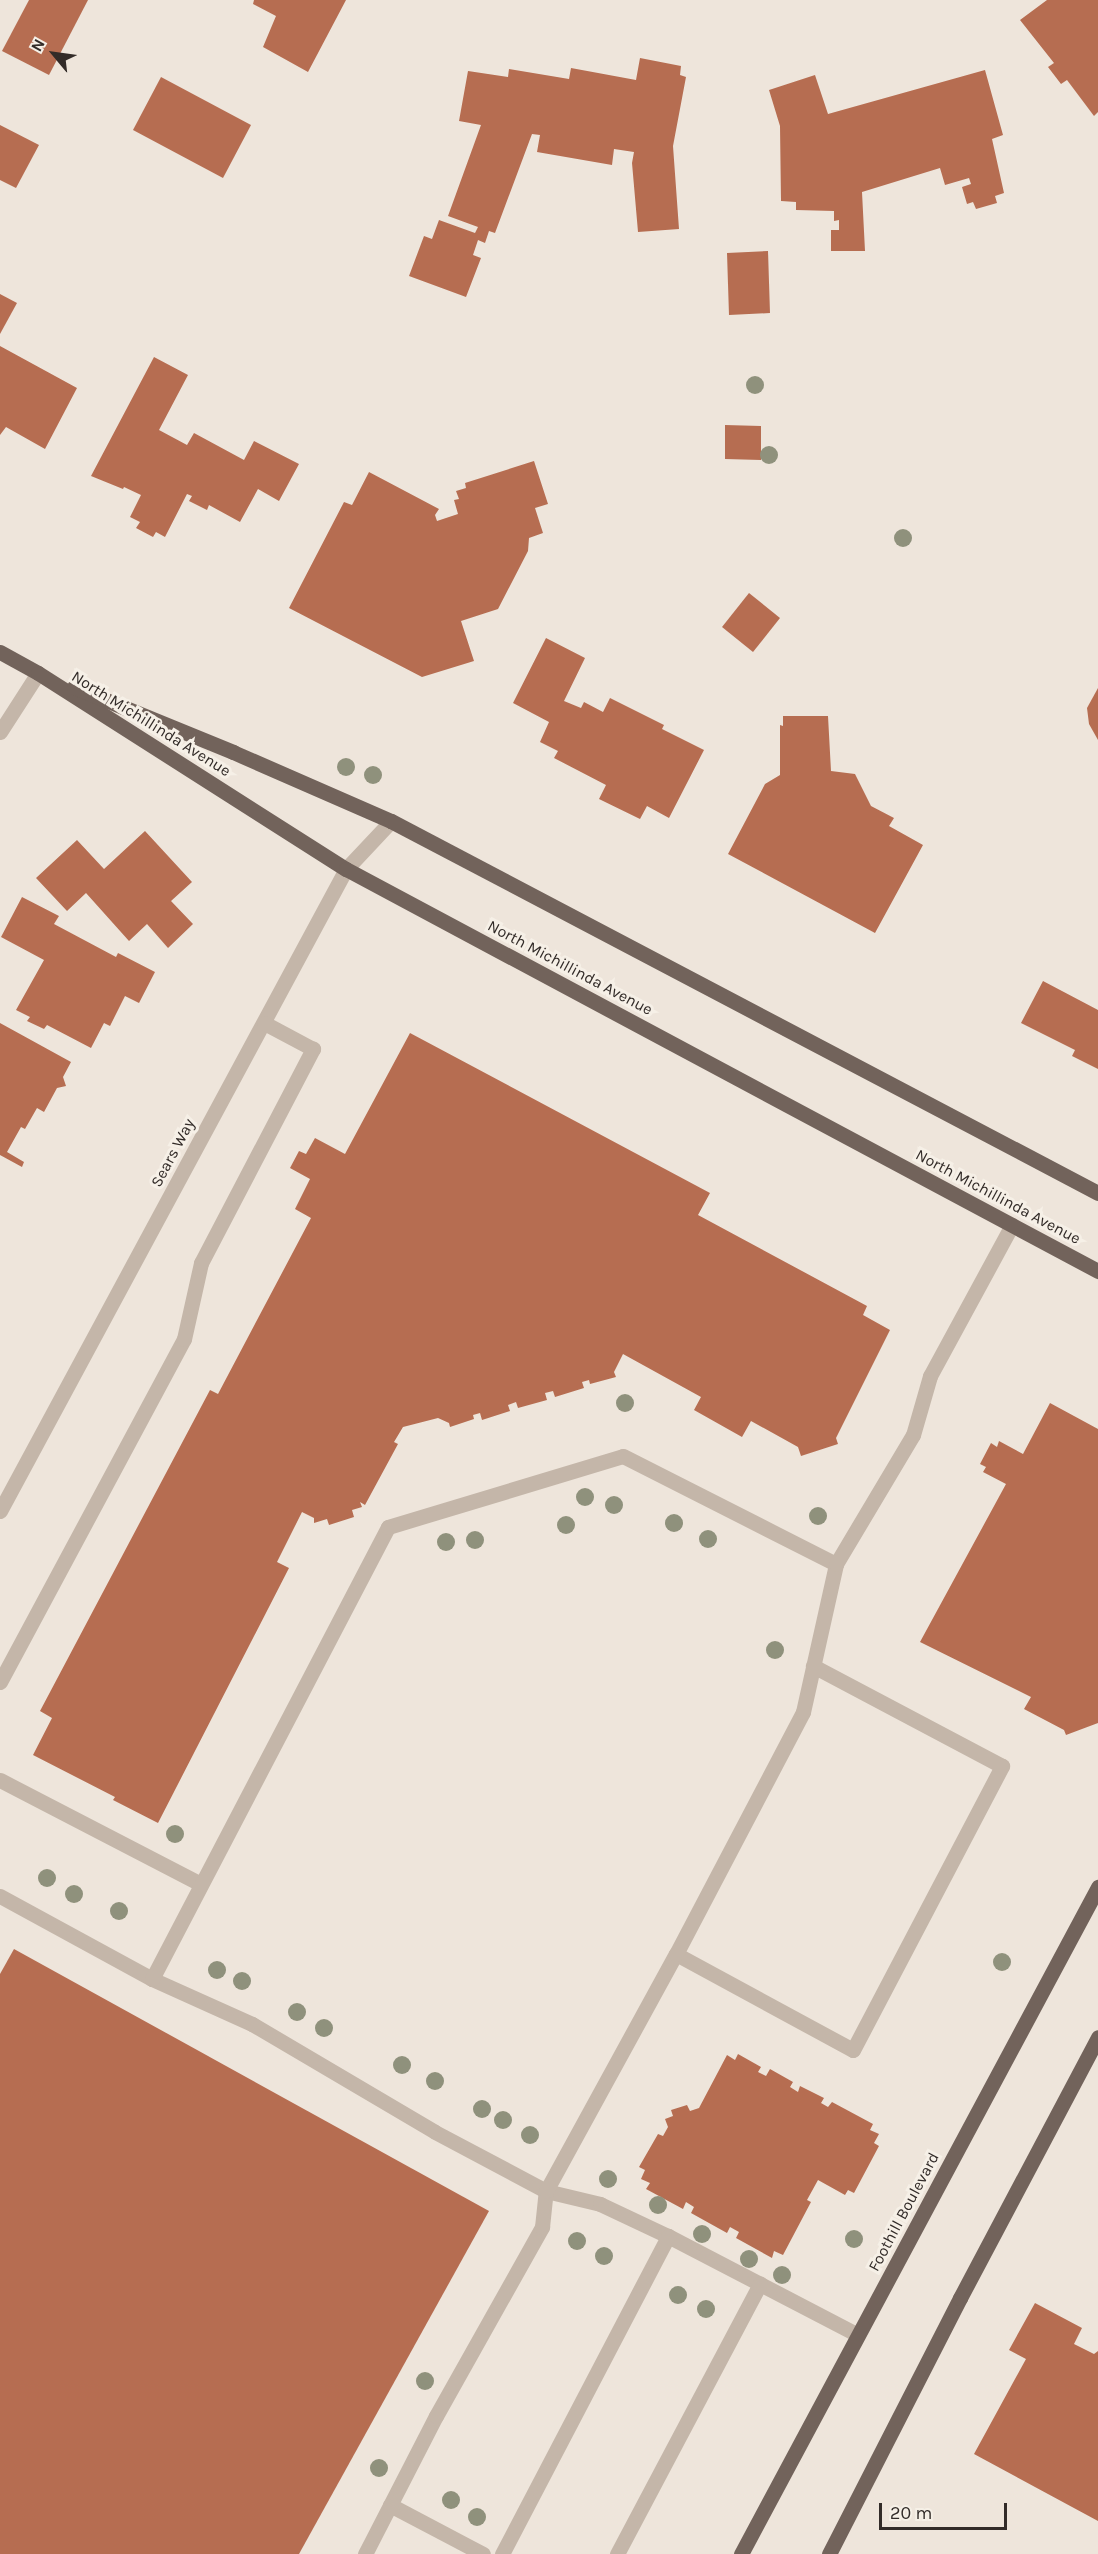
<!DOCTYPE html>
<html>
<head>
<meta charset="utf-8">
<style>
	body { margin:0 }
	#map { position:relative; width:1098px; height:2554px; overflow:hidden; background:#eee5db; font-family:Karla,sans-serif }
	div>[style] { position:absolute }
	.building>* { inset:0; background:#b66d51 }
	.minor>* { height:15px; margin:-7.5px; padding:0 7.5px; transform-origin:7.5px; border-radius:7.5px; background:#c4b6a9 }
	.major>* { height:15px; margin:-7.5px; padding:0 7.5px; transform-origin:7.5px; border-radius:7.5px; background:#72635b }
	.trees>* { width:18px; height:18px; margin:-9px; border-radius:50%; background:#8f917c }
	span { translate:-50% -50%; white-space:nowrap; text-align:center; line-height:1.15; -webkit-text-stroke:6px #f6f0e7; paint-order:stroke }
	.street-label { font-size:16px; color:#322b28 }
	.north { position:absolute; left:24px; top:24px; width:60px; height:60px; -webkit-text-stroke:4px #f6f0e7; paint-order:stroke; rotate:299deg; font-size:16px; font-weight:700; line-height:24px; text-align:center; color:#322b28 }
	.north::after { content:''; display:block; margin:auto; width:21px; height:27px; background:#322b28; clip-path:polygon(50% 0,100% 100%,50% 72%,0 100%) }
	.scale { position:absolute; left:879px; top:2503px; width:128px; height:27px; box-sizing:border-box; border:3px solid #322b28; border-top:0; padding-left:8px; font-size:18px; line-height:21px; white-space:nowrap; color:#322b28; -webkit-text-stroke:4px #f6f0e7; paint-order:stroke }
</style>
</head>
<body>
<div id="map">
	<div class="building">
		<i style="clip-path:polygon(29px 0,88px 0,49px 75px,2px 51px)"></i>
		<i style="clip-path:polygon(254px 0,346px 0,308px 72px,263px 47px,276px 16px,253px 4px)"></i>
		<i style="clip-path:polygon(1047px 0,1098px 0,1098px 112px,1094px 116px,1067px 80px,1061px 84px,1048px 67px,1054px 63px,1020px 20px)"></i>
		<i style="clip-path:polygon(640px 58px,681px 66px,680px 75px,686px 77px,673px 146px,679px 229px,638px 232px,632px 163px,634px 152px,614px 149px,612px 165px,537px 152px,540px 135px,532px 134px,495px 233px,489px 231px,485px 243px,478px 240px,473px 255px,481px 258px,466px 297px,409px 276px,424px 236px,432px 239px,439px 220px,475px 233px,478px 227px,448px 216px,481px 125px,459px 121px,468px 71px,508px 77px,509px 69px,569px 79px,571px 68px,636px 80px)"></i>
		<i style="clip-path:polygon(985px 70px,1003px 135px,992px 139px,1004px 193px,995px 196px,997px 203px,976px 209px,973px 202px,967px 204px,962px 187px,971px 184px,969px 178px,945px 185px,940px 168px,862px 192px,865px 251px,831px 251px,831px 230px,839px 230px,839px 220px,834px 221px,834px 211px,796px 210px,796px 202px,781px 201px,780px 126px,769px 90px,815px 75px,828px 114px)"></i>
		<i style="clip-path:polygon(161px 77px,251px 125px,223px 178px,133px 130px)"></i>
		<i style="clip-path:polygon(0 125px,39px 145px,16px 188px,0 180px)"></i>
		<i style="clip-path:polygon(768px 251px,770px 313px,729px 315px,727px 253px)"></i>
		<i style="clip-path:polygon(0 294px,17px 303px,0 334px)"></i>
		<i style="clip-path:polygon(0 346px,77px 388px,45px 449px,6px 427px,0 435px)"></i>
		<i style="clip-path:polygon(154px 357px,188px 375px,159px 430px,187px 445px,194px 433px,244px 460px,254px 441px,299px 464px,279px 501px,258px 489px,240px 522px,209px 505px,207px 510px,189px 501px,192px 496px,187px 494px,165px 537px,156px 532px,153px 537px,136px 528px,140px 522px,130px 517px,141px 495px,124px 487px,123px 489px,91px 476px)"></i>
		<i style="clip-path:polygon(725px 425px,761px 426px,761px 460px,725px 459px)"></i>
		<i style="clip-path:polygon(534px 461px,548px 504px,535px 508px,543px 533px,529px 538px,528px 551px,498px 609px,461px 621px,474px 661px,422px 677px,289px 608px,344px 502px,352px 505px,369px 472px,439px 509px,435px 515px,437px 521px,458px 514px,454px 500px,459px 499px,456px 491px,466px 488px,465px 483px)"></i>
		<i style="clip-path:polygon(749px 593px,780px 618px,753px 652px,722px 627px)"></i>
		<i style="clip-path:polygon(546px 638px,585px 658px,564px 701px,581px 708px,584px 702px,603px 712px,610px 698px,664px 725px,662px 729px,704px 750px,669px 818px,647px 806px,640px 819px,599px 799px,606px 785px,554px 758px,558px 751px,540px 742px,549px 722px,513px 703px)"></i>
		<i style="clip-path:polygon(1098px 688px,1098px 740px,1089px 724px,1087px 708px)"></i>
		<i style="clip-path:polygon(783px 716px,828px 716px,831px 771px,855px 774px,871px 806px,894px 818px,889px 826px,923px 845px,875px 933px,728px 854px,765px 784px,780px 775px,780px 725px,783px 726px)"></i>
		<i style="clip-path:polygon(145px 831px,192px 882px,171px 901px,193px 924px,168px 948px,147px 924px,129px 941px,86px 893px,67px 911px,36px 878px,77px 840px,104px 869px)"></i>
		<i style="clip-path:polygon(22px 897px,59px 916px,54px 924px,116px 957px,118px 953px,155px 972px,139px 1003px,125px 996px,110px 1026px,104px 1023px,91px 1048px,47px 1025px,44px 1029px,27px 1021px,30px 1017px,16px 1010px,44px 960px,1px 937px)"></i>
		<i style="clip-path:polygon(1043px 981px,1098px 1010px,1098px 1069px,1072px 1056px,1075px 1050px,1021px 1023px)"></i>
		<i style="clip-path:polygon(0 1023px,71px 1062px,63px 1077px,66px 1086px,57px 1088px,44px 1112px,37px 1108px,25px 1129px,21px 1127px,7px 1152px,24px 1162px,22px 1167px,0 1155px)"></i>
		<i style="clip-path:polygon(410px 1033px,710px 1193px,698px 1215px,867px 1306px,863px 1315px,890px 1330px,836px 1438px,838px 1444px,801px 1456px,798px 1447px,751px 1421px,742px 1437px,694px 1410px,701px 1397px,623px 1354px,614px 1372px,616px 1377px,590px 1384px,589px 1380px,582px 1382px,584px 1388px,555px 1397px,553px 1391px,545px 1393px,547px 1400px,518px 1408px,516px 1402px,508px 1405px,510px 1411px,482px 1420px,480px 1413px,473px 1415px,474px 1419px,450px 1427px,449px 1423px,438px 1418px,403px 1427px,394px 1442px,398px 1444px,365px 1505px,360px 1502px,362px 1507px,352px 1510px,354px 1517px,329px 1525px,327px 1519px,314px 1523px,314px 1518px,302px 1512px,277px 1562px,289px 1568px,158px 1823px,113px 1800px,115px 1797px,33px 1755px,52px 1718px,40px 1711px,210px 1390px,218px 1394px,311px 1218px,295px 1209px,310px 1179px,290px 1168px,299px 1151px,306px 1154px,315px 1138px,345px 1154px)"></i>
		<i style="clip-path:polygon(1050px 1403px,1098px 1429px,1098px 1723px,1066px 1735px,1064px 1730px,1024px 1709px,1031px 1697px,920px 1642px,1006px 1484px,983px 1472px,986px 1467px,980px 1464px,991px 1443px,997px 1447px,999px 1441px,1023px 1454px)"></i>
		<i style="clip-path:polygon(14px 1949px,489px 2211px,299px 2554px,0 2554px,0 1974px)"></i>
		<i style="clip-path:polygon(738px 2054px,761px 2067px,758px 2072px,766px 2076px,770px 2069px,793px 2082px,790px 2087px,798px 2092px,800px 2086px,824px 2098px,821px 2103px,828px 2107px,832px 2102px,873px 2124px,870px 2130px,879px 2134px,874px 2143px,879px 2146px,854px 2193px,848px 2190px,845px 2195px,818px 2180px,807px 2200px,811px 2202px,783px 2255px,774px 2251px,772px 2258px,736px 2238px,739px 2232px,730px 2227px,727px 2233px,691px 2213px,694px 2207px,686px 2202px,683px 2209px,646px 2189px,650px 2183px,641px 2179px,645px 2170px,639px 2167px,658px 2134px,663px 2136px,668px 2127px,665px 2119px,673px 2116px,671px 2110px,687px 2105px,690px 2111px,699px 2108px,727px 2055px,735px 2060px)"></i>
		<i style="clip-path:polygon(1035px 2303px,1082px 2328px,1074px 2344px,1094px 2354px,1098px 2351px,1098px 2521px,974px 2454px,1026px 2359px,1009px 2350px)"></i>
	</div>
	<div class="minor">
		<i style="left:0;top:732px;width:70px;rotate:-57.2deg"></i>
		<i style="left:0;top:1511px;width:729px;rotate:-61.68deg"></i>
		<i style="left:346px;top:869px;width:66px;rotate:-46.8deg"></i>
		<i style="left:0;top:1682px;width:389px;rotate:-61.8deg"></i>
		<i style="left:184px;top:1339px;width:78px;rotate:-77.4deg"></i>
		<i style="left:201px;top:1263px;width:242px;rotate:-62.4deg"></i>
		<i style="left:313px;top:1049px;width:55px;rotate:-152deg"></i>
		<i style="left:0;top:1780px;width:226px;rotate:27.4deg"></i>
		<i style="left:0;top:1896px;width:173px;rotate:28.6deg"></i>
		<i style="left:152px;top:1979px;width:110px;rotate:24.2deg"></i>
		<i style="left:252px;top:2024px;width:212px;rotate:30.5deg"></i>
		<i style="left:435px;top:2132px;width:126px;rotate:28deg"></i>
		<i style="left:546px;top:2191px;width:56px;rotate:13.5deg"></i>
		<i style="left:600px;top:2204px;width:75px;rotate:25.2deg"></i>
		<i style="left:668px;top:2236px;width:214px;rotate:27.5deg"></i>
		<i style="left:676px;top:1954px;width:201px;rotate:28.5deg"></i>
		<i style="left:853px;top:2050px;width:321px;rotate:-62.3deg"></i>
		<i style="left:1002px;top:1766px;width:214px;rotate:-152.1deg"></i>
		<i style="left:152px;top:1979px;width:510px;rotate:-62.43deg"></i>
		<i style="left:388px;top:1527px;width:245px;rotate:-16.8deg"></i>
		<i style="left:623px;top:1456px;width:239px;rotate:26.9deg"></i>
		<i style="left:390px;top:2505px;width:105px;rotate:27.8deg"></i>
		<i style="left:365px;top:2554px;width:155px;rotate:-62.8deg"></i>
		<i style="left:436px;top:2416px;width:217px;rotate:-60.7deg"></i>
		<i style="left:542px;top:2227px;width:36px;rotate:-84deg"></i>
		<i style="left:546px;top:2191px;width:270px;rotate:-61.3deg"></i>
		<i style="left:676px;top:1954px;width:273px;rotate:-62.3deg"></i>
		<i style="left:803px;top:1712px;width:152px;rotate:-77.4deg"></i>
		<i style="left:836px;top:1564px;width:150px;rotate:-59.2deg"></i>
		<i style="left:913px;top:1435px;width:61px;rotate:-73.9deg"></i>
		<i style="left:930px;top:1376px;width:172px;rotate:-61.5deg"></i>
		<i style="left:502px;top:2554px;width:359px;rotate:-62.4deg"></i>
		<i style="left:617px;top:2554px;width:306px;rotate:-62.1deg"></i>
	</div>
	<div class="major">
		<i style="left:0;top:652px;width:43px;rotate:28.9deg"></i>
		<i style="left:38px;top:673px;width:365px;rotate:32.5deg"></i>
		<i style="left:346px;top:869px;width:853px;rotate:28.13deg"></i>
		<i style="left:74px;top:687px;width:172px;rotate:22.2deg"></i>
		<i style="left:233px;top:752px;width:172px;rotate:23.6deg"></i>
		<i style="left:391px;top:821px;width:799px;rotate:27.75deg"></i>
		<i style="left:741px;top:2554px;width:757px;rotate:-61.84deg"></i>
		<i style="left:829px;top:2554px;width:288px;rotate:-62.9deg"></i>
		<i style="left:960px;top:2298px;width:295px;rotate:-62.1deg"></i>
	</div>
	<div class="trees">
		<i style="left:755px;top:385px"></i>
		<i style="left:769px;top:455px"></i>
		<i style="left:903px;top:538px"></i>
		<i style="left:346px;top:767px"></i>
		<i style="left:373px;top:775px"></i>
		<i style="left:625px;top:1403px"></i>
		<i style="left:585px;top:1497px"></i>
		<i style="left:614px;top:1505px"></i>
		<i style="left:818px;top:1516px"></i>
		<i style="left:674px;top:1523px"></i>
		<i style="left:566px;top:1525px"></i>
		<i style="left:708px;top:1539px"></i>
		<i style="left:475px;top:1540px"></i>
		<i style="left:446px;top:1542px"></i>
		<i style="left:775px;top:1650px"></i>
		<i style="left:175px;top:1834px"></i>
		<i style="left:47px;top:1878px"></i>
		<i style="left:74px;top:1894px"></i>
		<i style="left:119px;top:1911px"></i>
		<i style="left:1002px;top:1962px"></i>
		<i style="left:217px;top:1970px"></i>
		<i style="left:242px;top:1981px"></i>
		<i style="left:297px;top:2012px"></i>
		<i style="left:324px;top:2028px"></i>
		<i style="left:402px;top:2065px"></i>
		<i style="left:435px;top:2081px"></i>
		<i style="left:482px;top:2109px"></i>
		<i style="left:503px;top:2120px"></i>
		<i style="left:530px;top:2135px"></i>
		<i style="left:608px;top:2179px"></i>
		<i style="left:658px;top:2205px"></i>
		<i style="left:702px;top:2234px"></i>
		<i style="left:854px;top:2239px"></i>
		<i style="left:577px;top:2241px"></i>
		<i style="left:604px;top:2256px"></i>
		<i style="left:749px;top:2259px"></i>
		<i style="left:782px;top:2275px"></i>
		<i style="left:678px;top:2295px"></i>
		<i style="left:706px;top:2309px"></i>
		<i style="left:425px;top:2381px"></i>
		<i style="left:379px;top:2468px"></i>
		<i style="left:451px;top:2500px"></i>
		<i style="left:477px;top:2517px"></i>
	</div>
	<div class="street-label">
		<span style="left:151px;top:724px;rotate:32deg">North Michillinda Avenue</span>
		<span style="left:570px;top:968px;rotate:28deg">North Michillinda Avenue</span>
		<span style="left:173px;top:1153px;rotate:-62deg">Sears Way</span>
		<span style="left:998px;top:1197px;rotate:28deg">North Michillinda Avenue</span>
		<span style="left:904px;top:2212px;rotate:-62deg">Foothill Boulevard</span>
	</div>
	<div class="north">N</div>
	<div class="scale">20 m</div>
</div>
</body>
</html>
